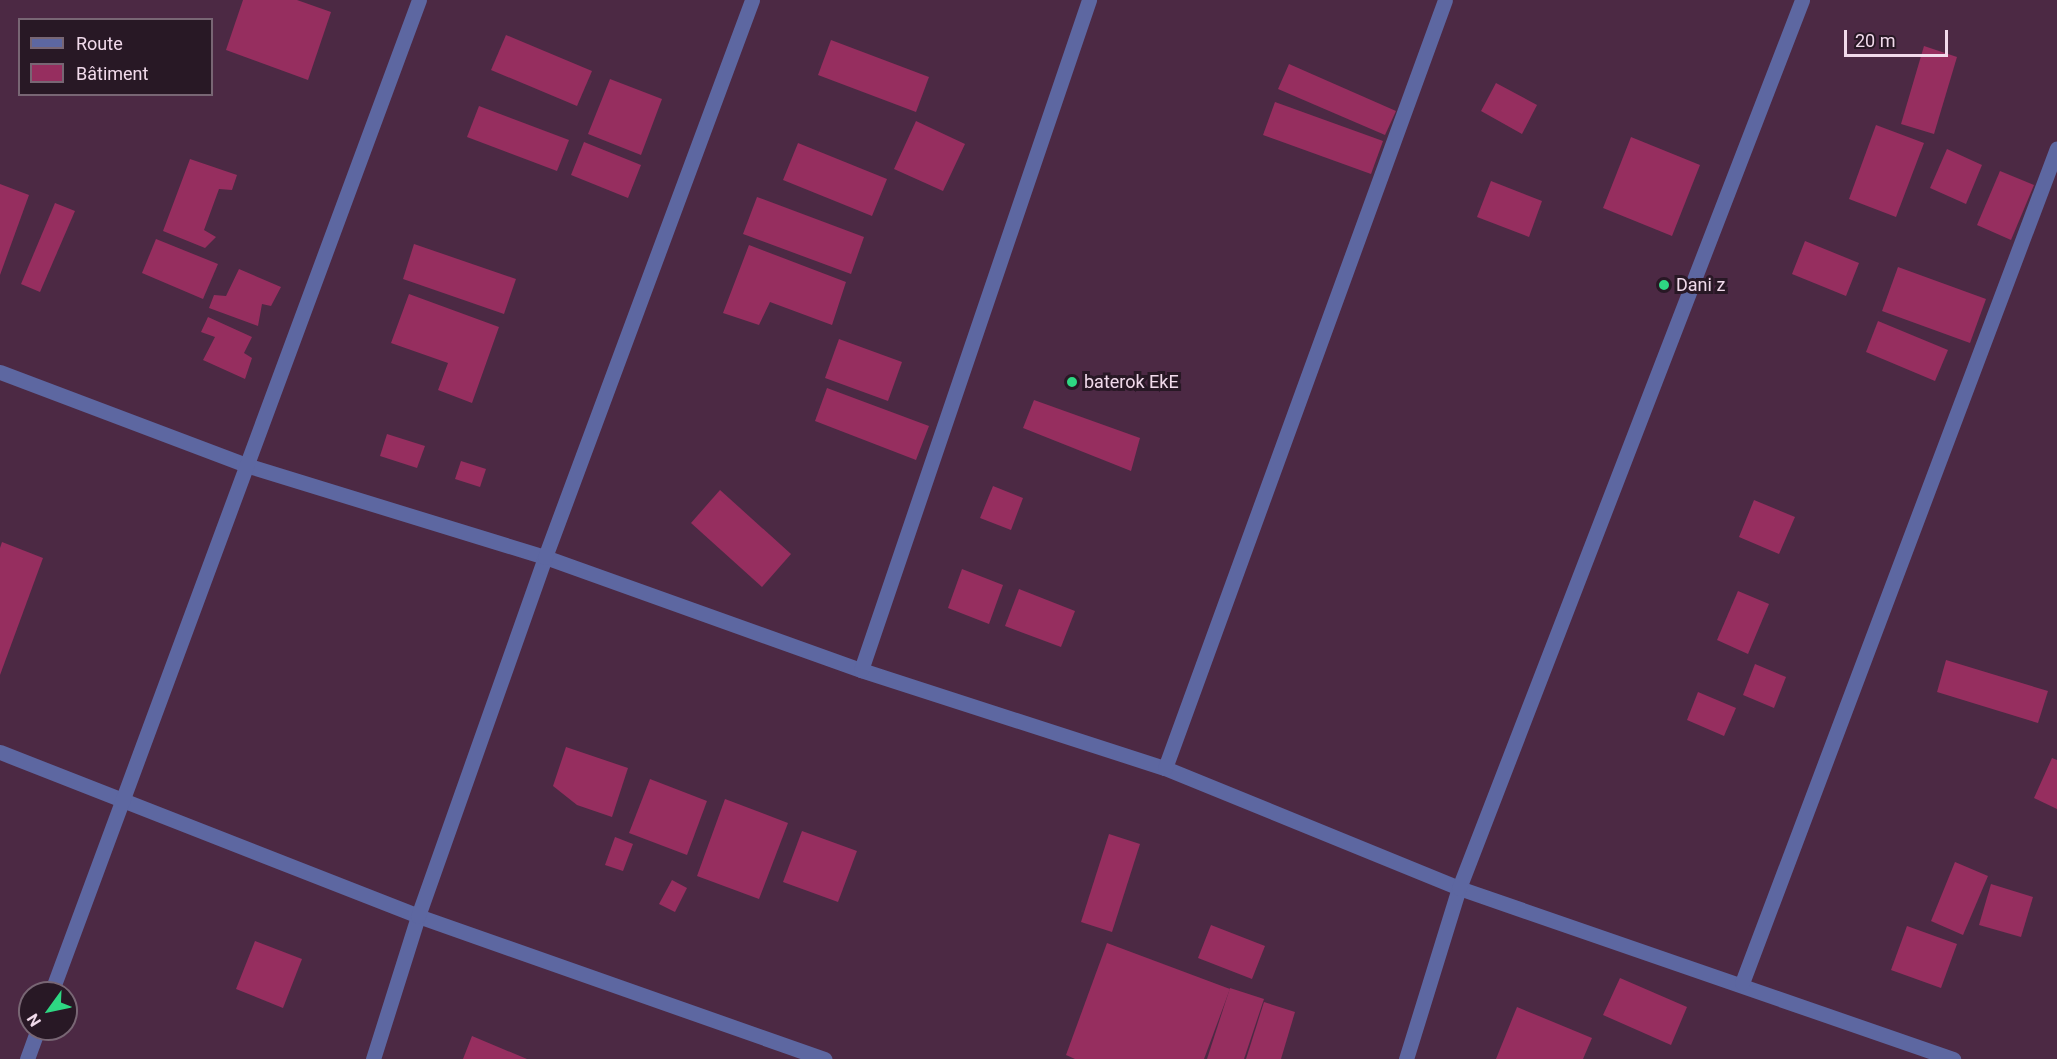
<!DOCTYPE html>
<html>
<head>
<meta charset="utf-8">
<style>
	body { margin:0 }
	#map { position:relative; width:2057px; height:1059px; overflow:hidden; background:#4c2944; font-family:Roboto,sans-serif }
	div>[style] { position:absolute }
	.building>* { inset:0; background:#962e5f }
	.minor>* { height:15px; margin:-7.5px; padding:0 7.5px; transform-origin:7.5px; border-radius:7.5px; background:#5d67a1 }
	.dots>* { width:16px; height:16px; translate:-50% -50%; box-sizing:border-box; border:3px solid #281825; border-radius:50% }
	span { translate:-50% -50%; white-space:nowrap; text-align:center; line-height:1.15; -webkit-text-stroke:6px #281825; paint-order:stroke }
	.poi-label { font-size:18px; color:#f1daeb }
	.left { translate:0 -50%; text-align:left }
	.legend { position:absolute; left:18px; top:18px; width:195px; height:78px; box-sizing:border-box; background:#281825; border:2px solid #786674; margin:0; padding:8px 10px; list-style:none; font-size:18px; color:#f1daeb }
	.legend li { display:flex; align-items:center; gap:12px; height:30px }
	.legend b { width:30px; border:2px solid #786674 }
	.north { position:absolute; left:18px; top:981px; width:60px; height:60px; box-sizing:border-box; background:#281825; border:2px solid #786674; border-radius:50%; rotate:237deg; font-size:16px; font-weight:700; line-height:24px; text-align:center; color:#f1daeb }
	.north::after { content:''; display:block; margin:auto; width:21px; height:27px; background:#2ed883; clip-path:polygon(50% 0,100% 100%,50% 72%,0 100%) }
	.scale { position:absolute; left:1844px; top:30px; width:104px; height:27px; box-sizing:border-box; border:3px solid #f1daeb; border-top:0; padding-left:8px; font-size:18px; line-height:21px; white-space:nowrap; color:#f1daeb; -webkit-text-stroke:4px #281825; paint-order:stroke }
</style>
</head>
<body>
<div id="map">
	<div class="building">
		<i style="clip-path:polygon(243px 0,297px 0,331px 12px,308px 80px,226px 50px)"></i>
		<i style="clip-path:polygon(506px 35px,592px 71px,577px 106px,491px 70px)"></i>
		<i style="clip-path:polygon(831px 40px,929px 77px,916px 112px,818px 75px)"></i>
		<i style="clip-path:polygon(1924px 46px,1957px 57px,1934px 134px,1901px 124px)"></i>
		<i style="clip-path:polygon(1289px 64px,1396px 111px,1385px 135px,1278px 89px)"></i>
		<i style="clip-path:polygon(610px 79px,662px 99px,641px 155px,588px 134px)"></i>
		<i style="clip-path:polygon(1496px 83px,1537px 105px,1522px 134px,1481px 111px)"></i>
		<i style="clip-path:polygon(1275px 102px,1383px 141px,1371px 174px,1263px 135px)"></i>
		<i style="clip-path:polygon(479px 106px,569px 140px,557px 171px,467px 137px)"></i>
		<i style="clip-path:polygon(916px 121px,965px 144px,943px 191px,894px 169px)"></i>
		<i style="clip-path:polygon(1876px 125px,1924px 143px,1896px 217px,1849px 199px)"></i>
		<i style="clip-path:polygon(1631px 137px,1700px 165px,1672px 236px,1603px 208px)"></i>
		<i style="clip-path:polygon(584px 142px,641px 165px,628px 198px,571px 175px)"></i>
		<i style="clip-path:polygon(798px 143px,887px 179px,872px 216px,783px 180px)"></i>
		<i style="clip-path:polygon(1947px 149px,1982px 165px,1966px 204px,1930px 188px)"></i>
		<i style="clip-path:polygon(190px 159px,237px 175px,232px 190px,219px 189px,204px 230px,216px 237px,205px 248px,163px 231px)"></i>
		<i style="clip-path:polygon(2000px 171px,2034px 185px,2011px 240px,1977px 225px)"></i>
		<i style="clip-path:polygon(1491px 181px,1542px 201px,1529px 237px,1477px 217px)"></i>
		<i style="clip-path:polygon(0 184px,29px 195px,0 275px)"></i>
		<i style="clip-path:polygon(757px 197px,864px 237px,851px 274px,743px 234px)"></i>
		<i style="clip-path:polygon(55px 203px,75px 211px,40px 292px,21px 284px)"></i>
		<i style="clip-path:polygon(156px 239px,218px 264px,203px 299px,142px 273px)"></i>
		<i style="clip-path:polygon(1805px 241px,1859px 263px,1846px 296px,1792px 274px)"></i>
		<i style="clip-path:polygon(414px 244px,516px 279px,504px 314px,403px 279px)"></i>
		<i style="clip-path:polygon(749px 245px,846px 282px,832px 325px,770px 302px,759px 325px,723px 313px)"></i>
		<i style="clip-path:polygon(1898px 267px,1986px 299px,1970px 343px,1882px 311px)"></i>
		<i style="clip-path:polygon(239px 269px,281px 287px,271px 306px,262px 304px,258px 326px,209px 308px,214px 295px,226px 296px)"></i>
		<i style="clip-path:polygon(409px 294px,499px 327px,472px 403px,438px 390px,448px 363px,391px 343px)"></i>
		<i style="clip-path:polygon(208px 317px,252px 337px,244px 353px,252px 358px,245px 379px,203px 360px,215px 337px,201px 332px)"></i>
		<i style="clip-path:polygon(1878px 321px,1948px 350px,1935px 381px,1866px 352px)"></i>
		<i style="clip-path:polygon(839px 339px,902px 362px,888px 401px,825px 378px)"></i>
		<i style="clip-path:polygon(827px 388px,929px 426px,916px 460px,815px 421px)"></i>
		<i style="clip-path:polygon(1034px 400px,1140px 438px,1131px 471px,1023px 428px)"></i>
		<i style="clip-path:polygon(387px 434px,425px 446px,417px 468px,380px 456px)"></i>
		<i style="clip-path:polygon(461px 461px,486px 469px,480px 487px,455px 479px)"></i>
		<i style="clip-path:polygon(993px 486px,1023px 498px,1011px 530px,980px 518px)"></i>
		<i style="clip-path:polygon(720px 490px,791px 554px,762px 587px,691px 523px)"></i>
		<i style="clip-path:polygon(1754px 500px,1795px 517px,1779px 554px,1739px 537px)"></i>
		<i style="clip-path:polygon(2px 542px,43px 558px,0 675px,0 548px)"></i>
		<i style="clip-path:polygon(962px 569px,1003px 585px,989px 624px,948px 608px)"></i>
		<i style="clip-path:polygon(1019px 589px,1075px 611px,1061px 647px,1005px 626px)"></i>
		<i style="clip-path:polygon(1738px 591px,1769px 604px,1748px 654px,1717px 640px)"></i>
		<i style="clip-path:polygon(1946px 660px,2048px 691px,2038px 723px,1937px 692px)"></i>
		<i style="clip-path:polygon(1755px 664px,1786px 677px,1774px 708px,1743px 695px)"></i>
		<i style="clip-path:polygon(1698px 692px,1736px 708px,1724px 736px,1687px 720px)"></i>
		<i style="clip-path:polygon(566px 747px,628px 768px,612px 817px,577px 805px,553px 786px)"></i>
		<i style="clip-path:polygon(2052px 758px,2057px 760px,2057px 809px,2034px 798px)"></i>
		<i style="clip-path:polygon(650px 779px,707px 801px,687px 855px,629px 833px)"></i>
		<i style="clip-path:polygon(725px 799px,788px 823px,759px 899px,697px 876px)"></i>
		<i style="clip-path:polygon(802px 831px,857px 851px,838px 902px,783px 882px)"></i>
		<i style="clip-path:polygon(1109px 834px,1140px 844px,1112px 932px,1081px 922px)"></i>
		<i style="clip-path:polygon(615px 837px,633px 844px,623px 871px,605px 865px)"></i>
		<i style="clip-path:polygon(1955px 862px,1988px 876px,1963px 935px,1931px 921px)"></i>
		<i style="clip-path:polygon(672px 880px,687px 888px,675px 912px,659px 904px)"></i>
		<i style="clip-path:polygon(1991px 884px,2033px 897px,2021px 937px,1979px 925px)"></i>
		<i style="clip-path:polygon(1211px 925px,1265px 946px,1252px 979px,1198px 958px)"></i>
		<i style="clip-path:polygon(1907px 926px,1957px 944px,1941px 988px,1891px 970px)"></i>
		<i style="clip-path:polygon(255px 941px,302px 959px,283px 1008px,236px 989px)"></i>
		<i style="clip-path:polygon(1107px 943px,1230px 989px,1204px 1059px,1075px 1059px,1066px 1055px)"></i>
		<i style="clip-path:polygon(1620px 978px,1687px 1007px,1671px 1045px,1603px 1015px)"></i>
		<i style="clip-path:polygon(1230px 988px,1264px 999px,1244px 1059px,1207px 1059px)"></i>
		<i style="clip-path:polygon(1264px 1002px,1295px 1012px,1281px 1059px,1246px 1059px)"></i>
		<i style="clip-path:polygon(1517px 1007px,1592px 1038px,1583px 1059px,1496px 1059px)"></i>
		<i style="clip-path:polygon(472px 1036px,527px 1059px,463px 1059px)"></i>
	</div>
	<div class="minor">
		<i style="left:0;top:372px;width:266px;rotate:20.7deg"></i>
		<i style="left:249px;top:466px;width:310px;rotate:17.1deg"></i>
		<i style="left:545px;top:557px;width:336px;rotate:19.7deg"></i>
		<i style="left:861px;top:670px;width:319px;rotate:17.9deg"></i>
		<i style="left:1165px;top:768px;width:318px;rotate:22.2deg"></i>
		<i style="left:1459px;top:888px;width:523px;rotate:19.09deg"></i>
		<i style="left:861px;top:670px;width:708px;rotate:-71.21deg"></i>
		<i style="left:0;top:752px;width:449px;rotate:21.4deg"></i>
		<i style="left:418px;top:916px;width:431px;rotate:19.4deg"></i>
		<i style="left:1165px;top:768px;width:817px;rotate:-69.97deg"></i>
		<i style="left:1742px;top:983px;width:892px;rotate:-69.33deg"></i>
		<i style="left:51px;top:993px;width:1059px;rotate:-69.67deg"></i>
		<i style="left:27px;top:1059px;width:32px;rotate:-70deg"></i>
		<i style="left:373px;top:1059px;width:150px;rotate:-72.5deg"></i>
		<i style="left:418px;top:916px;width:381px;rotate:-70.5deg"></i>
		<i style="left:545px;top:557px;width:594px;rotate:-69.61deg"></i>
		<i style="left:1406px;top:1059px;width:179px;rotate:-72.8deg"></i>
		<i style="left:1459px;top:888px;width:952px;rotate:-68.88deg"></i>
	</div>
	<div class="dots">
		<i style="left:1664px;top:285px;background:#2ed883"></i>
		<i style="left:1072px;top:382px;background:#2ed883"></i>
	</div>
	<div class="poi-label">
		<span class="left" style="left:1676px;top:285px">Dani z</span>
		<span class="left" style="left:1084px;top:382px">baterok EkE</span>
	</div>
	<ul class="legend">
	<li><b style="height:8px;background:#5d67a1"></b>Route</li>
	<li><b style="height:16px;background:#962e5f"></b>Bâtiment</li>
	</ul>
	<div class="north">N</div>
	<div class="scale">20 m</div>
</div>
</body>
</html>
